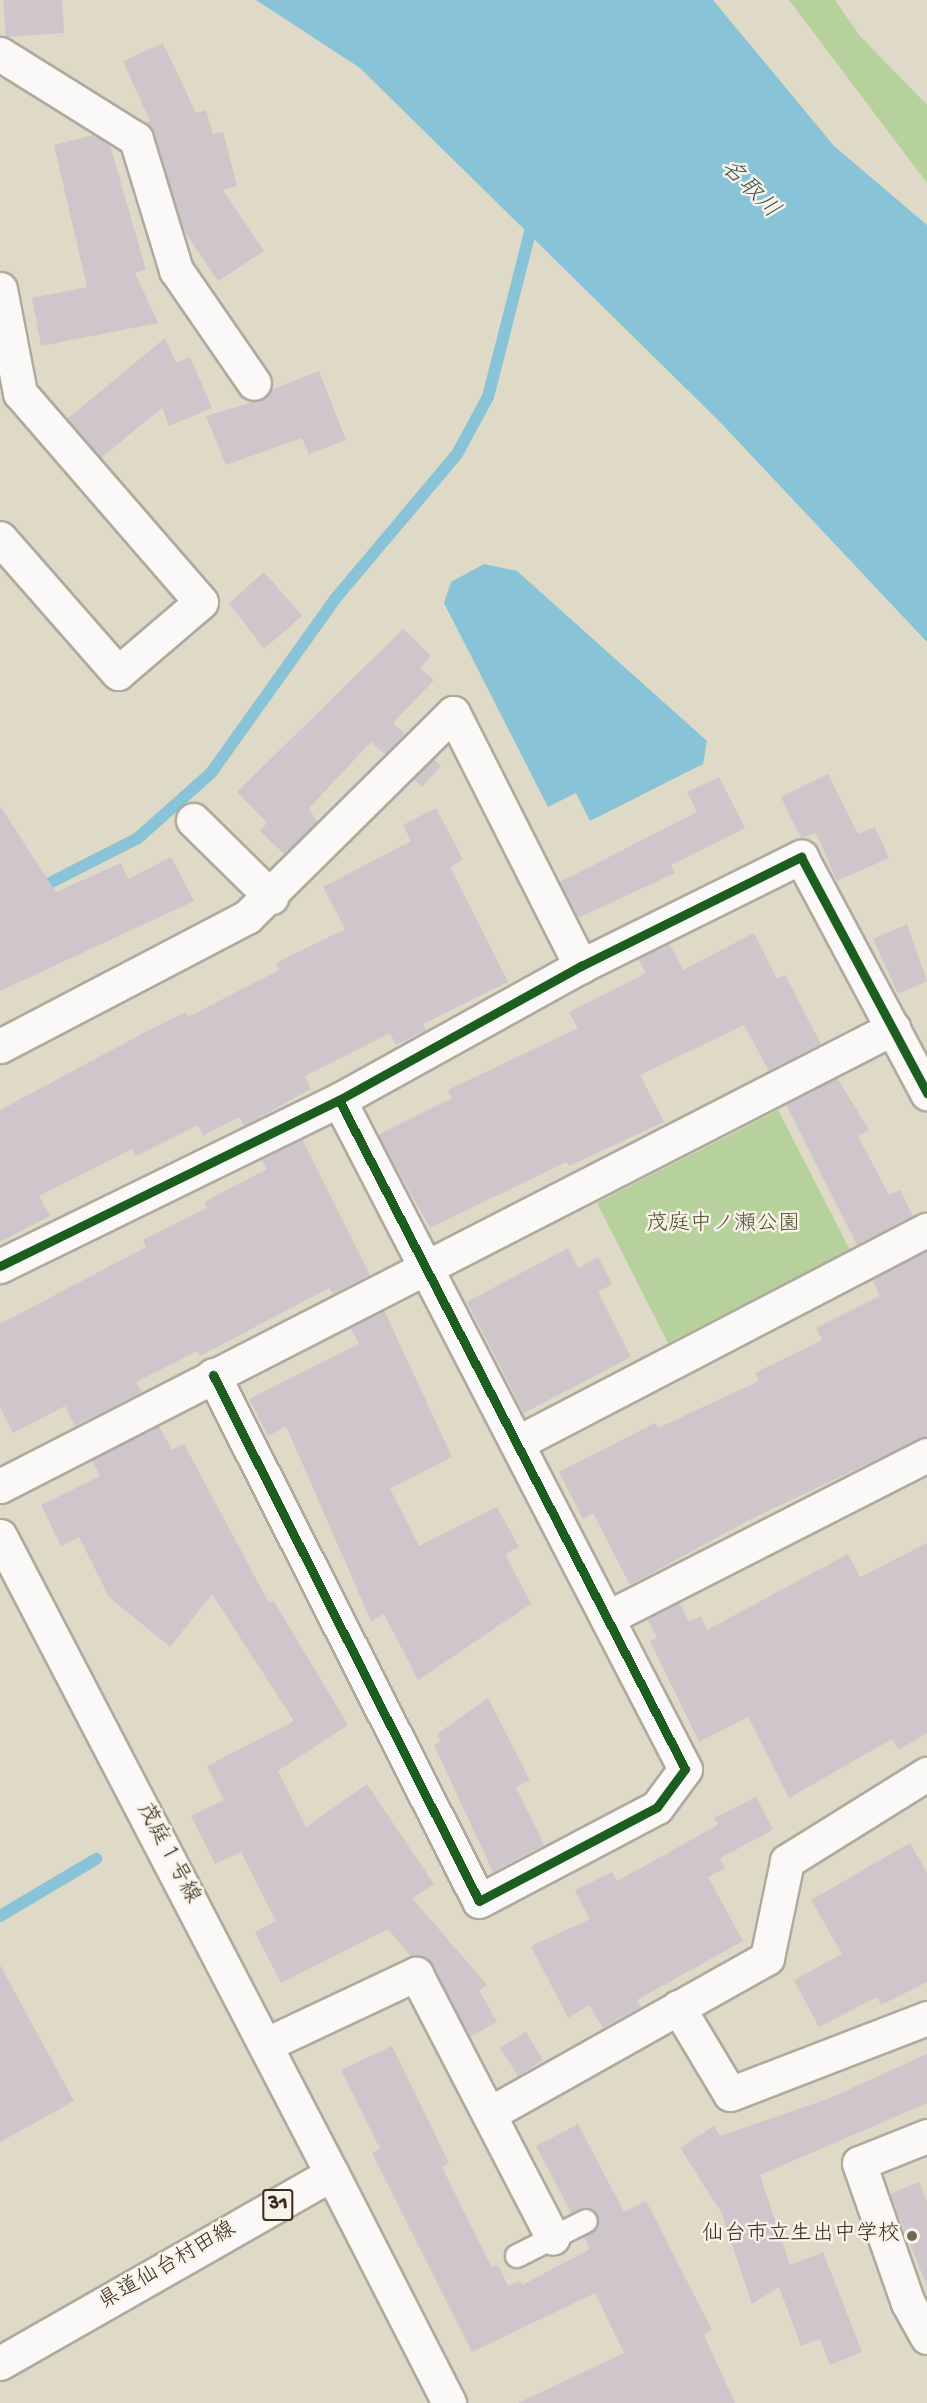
<!DOCTYPE html>
<html>
<head>
<meta charset="utf-8">
<style>
	body { margin:0 }
	#map { position:relative; width:927px; height:2403px; overflow:hidden; background:#dfdac7; font-family:"Gochi Hand","Klee One",sans-serif }
	div>[style] { position:absolute }
	.green>* { inset:0; background:#b7d19d }
	.water>* { inset:0; background:#88c3d8 }
	.stream>* { height:12px; margin:-6px; padding:0 6px; transform-origin:6px; border-radius:6px; background:#88c3d8 }
	.building>* { inset:0; background:#cec6cb }
	.roads { filter:drop-shadow(2px 0 #aeaa9d) drop-shadow(-2px 0 #aeaa9d) drop-shadow(0 2px #aeaa9d) drop-shadow(0 -2px #aeaa9d) }
	.service>* { height:22px; margin:-11px; padding:0 11px; transform-origin:11px; border-radius:11px; background:#faf9f7 }
	.minor>* { height:33px; margin:-16.5px; padding:0 16.5px; transform-origin:16.5px; border-radius:16.5px; background:#faf9f7 }
	.tertiary>* { height:33px; margin:-16.5px; padding:0 16.5px; transform-origin:16.5px; border-radius:16.5px; background:#faf9f7 }
	.primary>* { height:33px; margin:-16.5px; padding:0 16.5px; transform-origin:16.5px; border-radius:16.5px; background:#faf9f7 }
	.cycleway>* { height:9px; margin:-4.5px; padding:0 4.5px; transform-origin:4.5px; border-radius:4.5px; background:#1b5e20 }
	.dots>* { width:16px; height:16px; translate:-50% -50%; box-sizing:border-box; border:3px solid #f7f3e8; border-radius:50% }
	span { translate:-50% -50%; white-space:nowrap; text-align:center; line-height:1.15; -webkit-text-stroke:5px #f7f3e8; paint-order:stroke }
	.shield-label span { padding:2px 4px; background:#f7f3e8; border:2px solid; border-radius:4px; -webkit-text-stroke-width:0 }
	.shield-label { font-size:21px; color:#3b2a1e; font-weight:700 }
	.park-label { font-size:22px; color:#525235 }
	.street-label { font-size:22px; color:#3b2a1e }
	.poi-label { font-size:22px; color:#3b2a1e }
	.right { translate:-100% -50%; text-align:right }
	.water-label { font-size:24px; color:#475558; font-style:italic }
</style>
</head>
<body>
<div id="map">
	<div class="green">
		<i style="clip-path:polygon(789px 0,835px 0,860px 36px,927px 105px,927px 183px)"></i>
		<i style="clip-path:polygon(778px 1110px,850px 1250px,668px 1343px,597px 1203px)"></i>
	</div>
	<div class="water">
		<i style="clip-path:polygon(256px 0,713px 0,834px 146px,927px 225px,927px 642px,718px 420px,360px 68px)"></i>
		<i style="clip-path:polygon(484px 564px,517px 571px,707px 741px,703px 764px,590px 821px,576px 793px,548px 807px,444px 603px,451px 582px)"></i>
	</div>
	<div class="stream">
		<i style="left:36px;top:890px;width:114px;rotate:-27deg"></i>
		<i style="left:138px;top:838px;width:98px;rotate:-41.7deg"></i>
		<i style="left:211px;top:773px;width:214px;rotate:-54.5deg"></i>
		<i style="left:335px;top:599px;width:189px;rotate:-49.9deg"></i>
		<i style="left:457px;top:454px;width:65px;rotate:-61.5deg"></i>
		<i style="left:488px;top:397px;width:186px;rotate:-75.7deg"></i>
		<i style="left:0;top:1916px;width:112px;rotate:-30.7deg"></i>
	</div>
	<div class="building">
		<i style="clip-path:polygon(3px 0,62px 0,64px 33px,6px 37px)"></i>
		<i style="clip-path:polygon(163px 43px,196px 113px,206px 110px,213px 134px,223px 132px,237px 186px,223px 190px,264px 251px,218px 281px,183px 229px,154px 134px,144px 122px,150px 121px,123px 61px)"></i>
		<i style="clip-path:polygon(94px 135px,110px 145px,146px 270px,135px 273px,158px 323px,41px 346px,32px 298px,87px 287px,54px 145px)"></i>
		<i style="clip-path:polygon(165px 338px,176px 363px,190px 357px,212px 408px,169px 426px,162px 408px,101px 458px,67px 419px)"></i>
		<i style="clip-path:polygon(319px 371px,346px 440px,309px 454px,302px 438px,226px 465px,206px 416px,264px 399px,271px 390px)"></i>
		<i style="clip-path:polygon(264px 572px,302px 616px,264px 649px,229px 603px)"></i>
		<i style="clip-path:polygon(403px 629px,431px 656px,420px 668px,434px 680px,393px 723px,405px 734px,385px 754px,371px 742px,309px 808px,317px 822px,284px 854px,260px 831px,267px 823px,237px 792px)"></i>
		<i style="clip-path:polygon(433px 759px,441px 766px,422px 787px,413px 779px)"></i>
		<i style="clip-path:polygon(828px 774px,858px 834px,875px 827px,889px 858px,837px 881px,816px 833px,801px 838px,781px 797px)"></i>
		<i style="clip-path:polygon(719px 777px,745px 828px,671px 865px,675px 873px,578px 918px,560px 882px,697px 812px,687px 792px)"></i>
		<i style="clip-path:polygon(0 806px,56px 892px,121px 863px,128px 879px,171px 857px,194px 901px,0 991px)"></i>
		<i style="clip-path:polygon(436px 808px,463px 860px,450px 867px,508px 982px,423px 1024px,426px 1030px,396px 1045px,390px 1033px,305px 1076px,311px 1089px,244px 1126px,239px 1117px,203px 1136px,198px 1125px,136px 1156px,132px 1149px,39px 1196px,50px 1216px,0 1242px,0 1110px,151px 1029px,186px 1012px,188px 1017px,279px 970px,276px 963px,345px 929px,323px 887px,411px 841px,403px 825px)"></i>
		<i style="clip-path:polygon(907px 924px,927px 981px,898px 994px,873px 939px)"></i>
		<i style="clip-path:polygon(754px 933px,777px 979px,785px 975px,821px 1044px,769px 1071px,744px 1025px,640px 1075px,664px 1122px,569px 1166px,566px 1162px,430px 1228px,378px 1135px,452px 1098px,448px 1090px,578px 1028px,569px 1012px,646px 973px,638px 959px,669px 943px,683px 970px)"></i>
		<i style="clip-path:polygon(837px 1078px,869px 1130px,858px 1136px,889px 1195px,900px 1190px,913px 1216px,857px 1245px,786px 1104px)"></i>
		<i style="clip-path:polygon(302px 1139px,370px 1275px,333px 1294px,329px 1288px,200px 1356px,197px 1351px,136px 1382px,142px 1392px,75px 1426px,65px 1406px,13px 1433px,0 1407px,0 1324px,146px 1247px,143px 1240px,207px 1208px,204px 1202px,267px 1169px,261px 1159px)"></i>
		<i style="clip-path:polygon(568px 1248px,578px 1268px,598px 1257px,612px 1284px,598px 1292px,631px 1357px,524px 1413px,467px 1302px)"></i>
		<i style="clip-path:polygon(927px 1251px,927px 1436px,749px 1520px,630px 1585px,593px 1513px,583px 1519px,559px 1472px,655px 1423px,658px 1428px,759px 1381px,755px 1373px,822px 1340px,816px 1328px,880px 1296px,872px 1279px)"></i>
		<i style="clip-path:polygon(384px 1310px,452px 1457px,390px 1489px,419px 1546px,497px 1507px,519px 1547px,505px 1554px,531px 1604px,418px 1680px,384px 1614px,371px 1621px,286px 1426px,268px 1436px,249px 1399px,359px 1344px,350px 1327px)"></i>
		<i style="clip-path:polygon(159px 1426px,172px 1450px,184px 1444px,269px 1603px,273px 1600px,348px 1725px,278px 1771px,306px 1827px,367px 1784px,434px 1884px,412px 1898px,487px 1985px,479px 1990px,497px 2022px,470px 2037px,432px 1965px,411px 1956px,388px 1929px,281px 1983px,255px 1932px,276px 1921px,241px 1852px,215px 1864px,191px 1816px,224px 1800px,207px 1766px,294px 1721px,212px 1594px,170px 1647px,109px 1597px,79px 1537px,61px 1546px,41px 1505px,100px 1476px,92px 1460px)"></i>
		<i style="clip-path:polygon(927px 1543px,927px 1733px,899px 1750px,892px 1739px,789px 1798px,748px 1717px,699px 1742px,650px 1641px,657px 1638px,647px 1619px,679px 1602px,689px 1622px,701px 1616px,707px 1630px,848px 1554px,860px 1577px)"></i>
		<i style="clip-path:polygon(488px 1698px,530px 1780px,516px 1787px,544px 1845px,493px 1872px,434px 1745px,441px 1741px,437px 1734px)"></i>
		<i style="clip-path:polygon(756px 1797px,773px 1830px,720px 1858px,725px 1868px,708px 1877px,743px 1941px,637px 2000px,641px 2007px,603px 2028px,589px 2005px,568px 2018px,531px 1946px,590px 1919px,575px 1890px,612px 1872px,617px 1881px,718px 1825px,714px 1818px)"></i>
		<i style="clip-path:polygon(910px 1843px,927px 1873px,927px 1982px,881px 2005px,877px 1997px,819px 2027px,794px 1980px,842px 1954px,811px 1900px)"></i>
		<i style="clip-path:polygon(0 1965px,74px 2101px,0 2142px)"></i>
		<i style="clip-path:polygon(526px 2032px,543px 2060px,518px 2076px,500px 2048px)"></i>
		<i style="clip-path:polygon(392px 2046px,449px 2163px,442px 2167px,492px 2268px,498px 2265px,508px 2286px,520px 2280px,522px 2285px,590px 2249px,584px 2237px,598px 2228px,598px 2214px,586px 2208px,571px 2213px,536px 2146px,578px 2124px,624px 2212px,646px 2201px,712px 2330px,704px 2335px,735px 2403px,518px 2403px,624px 2353px,595px 2293px,472px 2352px,372px 2153px,380px 2149px,341px 2070px)"></i>
		<i style="clip-path:polygon(927px 2054px,927px 2103px,760px 2175px,790px 2265px,823px 2252px,862px 2352px,830px 2365px,820px 2339px,801px 2346px,779px 2287px,752px 2304px,721px 2212px,680px 2148px,714px 2126px,720px 2136px,830px 2098px)"></i>
		<i style="clip-path:polygon(919px 2182px,927px 2202px,927px 2286px,890px 2194px)"></i>
	</div>
	<div class="roads">
		<div class="service">
			<i style="left:517px;top:2256px;width:77px;rotate:-26.9deg"></i>
		</div>
		<div class="minor">
			<i style="left:0;top:54px;width:160px;rotate:32deg"></i>
			<i style="left:136px;top:139px;width:137px;rotate:73deg"></i>
			<i style="left:176px;top:270px;width:137px;rotate:55.4deg"></i>
			<i style="left:0;top:289px;width:106px;rotate:79.1deg"></i>
			<i style="left:20px;top:393px;width:276px;rotate:49.1deg"></i>
			<i style="left:201px;top:602px;width:109px;rotate:139.5deg"></i>
			<i style="left:118px;top:673px;width:179px;rotate:-131.2deg"></i>
			<i style="left:193px;top:820px;width:110px;rotate:44.6deg"></i>
			<i style="left:0;top:1046px;width:279px;rotate:-27.6deg"></i>
			<i style="left:247px;top:917px;width:290px;rotate:-44.7deg"></i>
			<i style="left:453px;top:713px;width:284px;rotate:63.2deg"></i>
			<i style="left:0;top:1266px;width:377px;rotate:-26.1deg"></i>
			<i style="left:339px;top:1100px;width:277px;rotate:-29deg"></i>
			<i style="left:581px;top:966px;width:246px;rotate:-26.4deg"></i>
			<i style="left:801px;top:857px;width:268px;rotate:61.9deg"></i>
			<i style="left:213px;top:1375px;width:589px;rotate:63.17deg"></i>
			<i style="left:479px;top:1901px;width:201px;rotate:-27.8deg"></i>
			<i style="left:657px;top:1807px;width:47px;rotate:-53.6deg"></i>
			<i style="left:685px;top:1769px;width:753px;rotate:-117.35deg"></i>
			<i style="left:517px;top:1443px;width:462px;rotate:-27.5deg"></i>
			<i style="left:0;top:1486px;width:1004px;rotate:-27.15deg"></i>
			<i style="left:607px;top:1618px;width:359px;rotate:-27deg"></i>
			<i style="left:678px;top:2007px;width:101px;rotate:59.1deg"></i>
			<i style="left:730px;top:2094px;width:211px;rotate:-21.1deg"></i>
			<i style="left:267px;top:2044px;width:165px;rotate:-25.2deg"></i>
			<i style="left:416px;top:1974px;width:297px;rotate:62.6deg"></i>
			<i style="left:489px;top:2114px;width:319px;rotate:-29.3deg"></i>
			<i style="left:767px;top:1958px;width:99px;rotate:-78.3deg"></i>
			<i style="left:787px;top:1861px;width:165px;rotate:-31.9deg"></i>
			<i style="left:927px;top:2136px;width:73px;rotate:158.3deg"></i>
			<i style="left:859px;top:2163px;width:148px;rotate:70.7deg"></i>
			<i style="left:908px;top:2303px;width:39px;rotate:61deg"></i>
		</div>
		<div class="tertiary">
			<i style="left:0;top:1536px;width:719px;rotate:62.51deg"></i>
		</div>
		<div class="primary">
			<i style="left:0;top:2363px;width:382px;rotate:-29.7deg"></i>
			<i style="left:332px;top:2174px;width:257px;rotate:62.9deg"></i>
		</div>
	</div>
	<div class="cycleway">
		<i style="left:0;top:1266px;width:377px;rotate:-26.1deg"></i>
		<i style="left:339px;top:1100px;width:277px;rotate:-29deg"></i>
		<i style="left:581px;top:966px;width:246px;rotate:-26.4deg"></i>
		<i style="left:801px;top:857px;width:268px;rotate:61.9deg"></i>
		<i style="left:213px;top:1375px;width:589px;rotate:63.17deg"></i>
		<i style="left:479px;top:1901px;width:201px;rotate:-27.8deg"></i>
		<i style="left:657px;top:1807px;width:47px;rotate:-53.6deg"></i>
		<i style="left:685px;top:1769px;width:753px;rotate:-117.35deg"></i>
	</div>
	<div class="dots">
		<i style="left:912px;top:2236px;background:#746859"></i>
	</div>
	<div class="shield-label">
		<span style="left:278px;top:2205px">31</span>
	</div>
	<div class="park-label">
		<span style="left:723px;top:1226px">茂庭中ノ瀬公園</span>
	</div>
	<div class="street-label">
		<span style="left:167px;top:1854px;rotate:62deg">茂庭１号線</span>
		<span style="left:168px;top:2267px;rotate:-30deg">県道仙台村田線</span>
	</div>
	<div class="poi-label">
		<span class="right" style="left:900px;top:2236px">仙台市立生出中学校</span>
	</div>
	<div class="water-label">
		<span style="left:749px;top:190px;rotate:45deg">名取川</span>
	</div>
</div>
</body>
</html>
